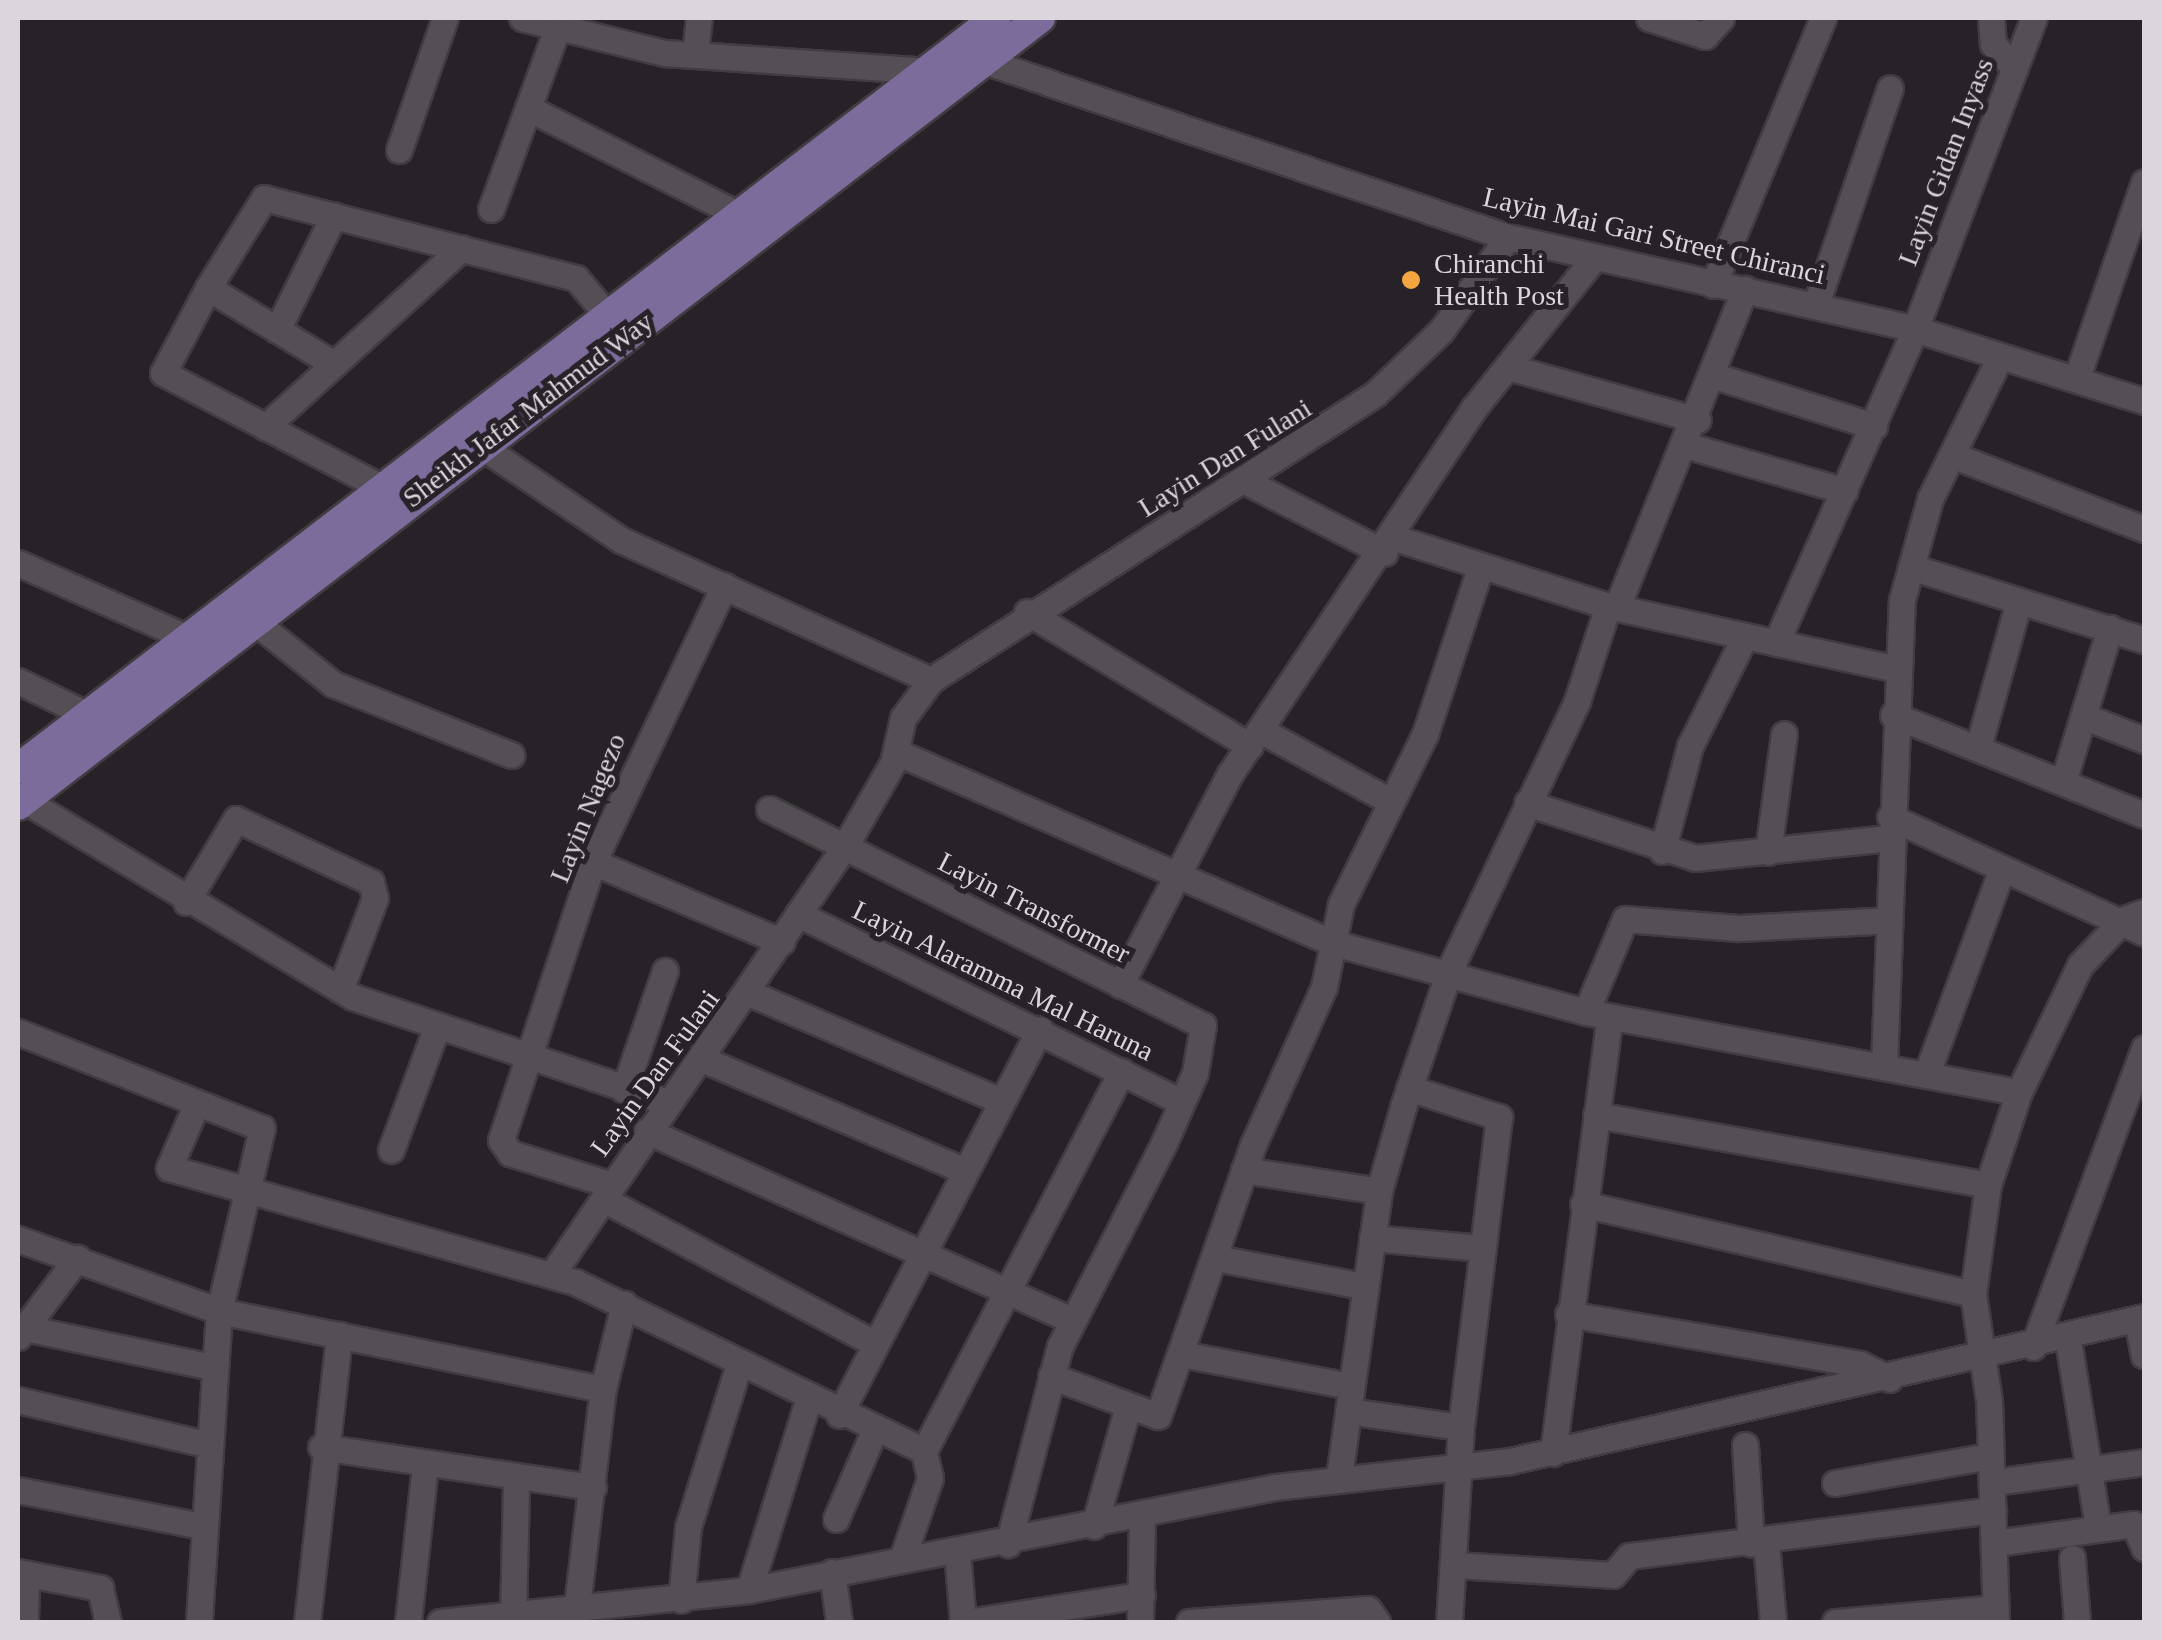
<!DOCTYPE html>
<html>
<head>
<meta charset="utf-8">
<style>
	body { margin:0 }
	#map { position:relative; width:2162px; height:1640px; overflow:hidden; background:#272128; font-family:"Times New Roman",serif }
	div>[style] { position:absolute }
	.roads { filter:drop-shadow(2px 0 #403c41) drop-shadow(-2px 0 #403c41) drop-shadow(0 2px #403c41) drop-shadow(0 -2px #403c41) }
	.minor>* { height:25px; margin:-12.5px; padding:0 12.5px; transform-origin:12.5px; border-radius:12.5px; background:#544e55 }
	.major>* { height:30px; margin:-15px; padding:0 15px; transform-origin:15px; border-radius:15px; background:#7c6c9b }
	.dots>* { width:28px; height:28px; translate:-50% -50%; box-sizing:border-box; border:5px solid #272128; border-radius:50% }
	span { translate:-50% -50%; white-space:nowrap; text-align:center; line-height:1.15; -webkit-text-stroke:10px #272128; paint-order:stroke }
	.street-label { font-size:28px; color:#dad6db }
	.poi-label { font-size:28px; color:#dad6db }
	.left { translate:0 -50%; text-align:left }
	.frame { position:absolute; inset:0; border:20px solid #dad6db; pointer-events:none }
</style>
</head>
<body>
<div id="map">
	<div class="roads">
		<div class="minor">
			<i style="left:522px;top:18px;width:147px;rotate:13.8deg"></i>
			<i style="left:665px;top:53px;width:265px;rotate:3.9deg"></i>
			<i style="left:1649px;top:18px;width:59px;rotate:17.8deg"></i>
			<i style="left:1705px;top:36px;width:24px;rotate:-48deg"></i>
			<i style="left:1991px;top:18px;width:26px;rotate:86deg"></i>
			<i style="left:1993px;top:44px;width:32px;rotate:49deg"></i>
			<i style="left:695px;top:55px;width:37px;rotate:-84deg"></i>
			<i style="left:984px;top:61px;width:553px;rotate:18.57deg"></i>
			<i style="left:1508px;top:237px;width:417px;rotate:12.7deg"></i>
			<i style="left:1915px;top:329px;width:240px;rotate:17.5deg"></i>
			<i style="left:528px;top:108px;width:235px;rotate:26.8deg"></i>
			<i style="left:399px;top:150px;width:140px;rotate:-70.8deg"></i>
			<i style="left:491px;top:209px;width:192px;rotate:-69.9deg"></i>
			<i style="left:1713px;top:285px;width:289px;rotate:-67.6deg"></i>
			<i style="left:208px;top:288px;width:106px;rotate:-58.1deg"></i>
			<i style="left:264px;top:198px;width:322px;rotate:14.4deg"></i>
			<i style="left:576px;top:278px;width:50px;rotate:49.9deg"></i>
			<i style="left:1816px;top:304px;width:228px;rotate:-71.1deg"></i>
			<i style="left:277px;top:330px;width:128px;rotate:-63.6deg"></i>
			<i style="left:334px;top:364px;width:147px;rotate:-148.9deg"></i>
			<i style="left:208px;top:288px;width:96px;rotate:117.9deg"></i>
			<i style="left:163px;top:373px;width:248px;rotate:27.6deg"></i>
			<i style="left:1508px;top:367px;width:197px;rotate:15.6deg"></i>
			<i style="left:1715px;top:376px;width:167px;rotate:17.5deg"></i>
			<i style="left:2077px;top:377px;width:206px;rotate:-71deg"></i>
			<i style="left:265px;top:427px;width:266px;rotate:-42.3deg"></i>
			<i style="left:1685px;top:445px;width:166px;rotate:16deg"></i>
			<i style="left:481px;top:446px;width:169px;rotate:33.9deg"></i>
			<i style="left:621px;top:540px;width:340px;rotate:24.3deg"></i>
			<i style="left:1952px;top:455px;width:206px;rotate:21.1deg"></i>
			<i style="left:1245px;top:481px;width:157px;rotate:27.2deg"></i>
			<i style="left:1395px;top:538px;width:224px;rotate:17.7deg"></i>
			<i style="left:1608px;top:606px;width:296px;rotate:12.3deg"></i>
			<i style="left:18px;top:563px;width:186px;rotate:23.8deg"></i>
			<i style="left:1911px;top:567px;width:244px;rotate:17.4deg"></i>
			<i style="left:1617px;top:607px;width:343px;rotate:-68.1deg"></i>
			<i style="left:1027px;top:612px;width:260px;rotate:31deg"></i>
			<i style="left:254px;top:621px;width:101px;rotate:38.6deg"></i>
			<i style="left:333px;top:684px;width:192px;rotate:21.7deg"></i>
			<i style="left:1776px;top:643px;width:343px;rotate:-66.1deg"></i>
			<i style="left:1915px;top:329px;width:333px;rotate:-69.1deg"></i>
			<i style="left:18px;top:681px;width:78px;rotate:25.9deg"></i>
			<i style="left:1893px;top:715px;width:270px;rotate:21.7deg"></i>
			<i style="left:2083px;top:716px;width:66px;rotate:21.5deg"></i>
			<i style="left:1262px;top:731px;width:144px;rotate:28.7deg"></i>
			<i style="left:1979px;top:744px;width:148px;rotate:-74.4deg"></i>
			<i style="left:896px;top:752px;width:474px;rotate:23.6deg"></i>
			<i style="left:1330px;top:942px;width:265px;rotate:15.3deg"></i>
			<i style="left:1586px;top:1012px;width:440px;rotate:10.5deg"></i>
			<i style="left:2064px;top:779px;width:158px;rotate:-73.1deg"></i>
			<i style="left:24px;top:800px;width:383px;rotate:30.9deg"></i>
			<i style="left:353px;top:997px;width:330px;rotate:18.5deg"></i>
			<i style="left:1527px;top:803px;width:177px;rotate:18.1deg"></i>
			<i style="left:1695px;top:858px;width:195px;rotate:-5.9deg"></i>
			<i style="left:769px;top:809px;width:485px;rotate:26.5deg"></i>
			<i style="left:1203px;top:1025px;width:49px;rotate:99.5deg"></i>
			<i style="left:1195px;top:1073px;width:77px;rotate:113.9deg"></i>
			<i style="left:1164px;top:1143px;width:228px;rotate:117.1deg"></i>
			<i style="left:1060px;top:1346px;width:205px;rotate:104.7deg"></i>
			<i style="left:1890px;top:817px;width:279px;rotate:24.5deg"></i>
			<i style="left:1662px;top:851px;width:109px;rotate:-75.1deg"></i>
			<i style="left:1690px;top:746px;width:123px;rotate:-63.4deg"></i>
			<i style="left:1768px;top:852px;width:119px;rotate:-82.3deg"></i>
			<i style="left:593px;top:862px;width:205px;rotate:22.9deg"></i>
			<i style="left:186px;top:902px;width:97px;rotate:-58.9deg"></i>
			<i style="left:236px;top:819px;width:149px;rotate:25deg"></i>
			<i style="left:371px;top:882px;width:16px;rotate:76deg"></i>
			<i style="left:375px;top:898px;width:98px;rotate:110.8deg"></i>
			<i style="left:798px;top:914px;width:427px;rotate:26.1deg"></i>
			<i style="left:1120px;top:985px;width:238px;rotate:-62.5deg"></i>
			<i style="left:1230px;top:774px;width:440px;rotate:-56.3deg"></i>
			<i style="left:1474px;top:408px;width:192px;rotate:-51.3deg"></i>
			<i style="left:749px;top:993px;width:272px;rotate:23.2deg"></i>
			<i style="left:1586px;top:1012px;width:101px;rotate:-67.2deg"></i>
			<i style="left:1625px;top:919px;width:113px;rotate:4.6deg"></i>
			<i style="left:1738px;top:928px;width:151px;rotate:-3deg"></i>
			<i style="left:18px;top:1032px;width:262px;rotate:21.5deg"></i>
			<i style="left:262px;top:1128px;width:188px;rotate:103.2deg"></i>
			<i style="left:219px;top:1311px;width:312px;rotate:93.7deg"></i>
			<i style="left:702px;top:1059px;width:285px;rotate:23deg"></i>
			<i style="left:1884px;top:1065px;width:465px;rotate:-87.8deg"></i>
			<i style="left:1902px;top:600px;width:105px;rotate:-74.5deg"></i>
			<i style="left:1930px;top:499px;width:158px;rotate:-63.8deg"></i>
			<i style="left:1927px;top:1073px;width:214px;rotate:-69.8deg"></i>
			<i style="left:1409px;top:1088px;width:95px;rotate:17.9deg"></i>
			<i style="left:1499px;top:1117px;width:312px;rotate:97deg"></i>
			<i style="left:1461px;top:1427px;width:195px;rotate:93.5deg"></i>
			<i style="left:624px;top:1090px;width:126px;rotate:-71deg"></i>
			<i style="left:197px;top:1103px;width:71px;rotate:113.3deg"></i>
			<i style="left:169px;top:1168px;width:422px;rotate:15.7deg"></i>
			<i style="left:575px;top:1282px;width:388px;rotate:25.8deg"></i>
			<i style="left:1596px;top:1115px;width:398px;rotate:10.1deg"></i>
			<i style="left:647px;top:1131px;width:465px;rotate:24deg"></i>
			<i style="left:391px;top:1150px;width:129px;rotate:-69.6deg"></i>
			<i style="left:1244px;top:1170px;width:137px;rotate:8.8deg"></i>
			<i style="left:612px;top:1185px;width:107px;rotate:-162.6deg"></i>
			<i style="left:510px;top:1153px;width:16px;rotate:-125deg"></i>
			<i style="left:501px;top:1140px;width:293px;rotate:-71.7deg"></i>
			<i style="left:593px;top:862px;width:306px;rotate:-64.6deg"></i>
			<i style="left:603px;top:1199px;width:307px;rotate:28deg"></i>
			<i style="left:1583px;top:1204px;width:400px;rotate:13deg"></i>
			<i style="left:1372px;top:1238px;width:110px;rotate:5.2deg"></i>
			<i style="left:18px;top:1239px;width:214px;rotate:19.7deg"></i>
			<i style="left:219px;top:1311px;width:392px;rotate:11.5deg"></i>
			<i style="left:1216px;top:1258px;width:150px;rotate:10.8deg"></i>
			<i style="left:552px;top:1274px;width:519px;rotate:-55.61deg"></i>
			<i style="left:845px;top:846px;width:96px;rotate:-60deg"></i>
			<i style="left:893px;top:763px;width:46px;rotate:-77.5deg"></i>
			<i style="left:903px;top:718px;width:47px;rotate:-53.6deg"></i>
			<i style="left:931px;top:680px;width:528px;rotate:-32.79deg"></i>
			<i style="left:1375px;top:394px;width:91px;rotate:-43.7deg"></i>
			<i style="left:1441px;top:331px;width:115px;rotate:-54.5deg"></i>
			<i style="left:1568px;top:1314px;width:296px;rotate:9.7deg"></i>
			<i style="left:1860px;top:1364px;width:33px;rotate:27deg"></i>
			<i style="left:2137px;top:1320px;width:36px;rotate:79deg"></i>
			<i style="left:25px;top:1328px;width:191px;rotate:11.8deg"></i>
			<i style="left:18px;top:1337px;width:99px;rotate:-53.2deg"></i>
			<i style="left:2068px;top:1340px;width:190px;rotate:80.9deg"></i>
			<i style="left:2033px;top:1347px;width:319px;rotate:-69.6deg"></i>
			<i style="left:1181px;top:1354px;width:172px;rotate:10.7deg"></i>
			<i style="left:1051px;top:1376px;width:114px;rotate:20.5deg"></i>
			<i style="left:1158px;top:1416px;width:287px;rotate:-70.7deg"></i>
			<i style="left:1253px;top:1145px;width:173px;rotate:-65.8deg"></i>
			<i style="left:1324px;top:987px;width:85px;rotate:-78.4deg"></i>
			<i style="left:1341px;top:904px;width:190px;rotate:-63.7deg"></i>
			<i style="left:1425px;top:734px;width:177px;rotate:-71.6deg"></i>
			<i style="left:18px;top:1400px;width:193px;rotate:13.2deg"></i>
			<i style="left:1348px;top:1411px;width:114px;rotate:8.1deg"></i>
			<i style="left:839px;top:1415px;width:435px;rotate:-62.5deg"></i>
			<i style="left:1745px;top:1445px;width:99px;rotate:86.5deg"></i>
			<i style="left:321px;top:1447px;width:275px;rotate:8.4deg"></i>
			<i style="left:1553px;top:1453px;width:440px;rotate:-82.6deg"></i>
			<i style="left:1339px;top:1477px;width:289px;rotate:-82deg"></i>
			<i style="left:1379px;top:1191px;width:91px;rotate:-74deg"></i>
			<i style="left:1404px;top:1104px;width:143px;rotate:-71.2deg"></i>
			<i style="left:1450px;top:969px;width:297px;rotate:-64.6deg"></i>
			<i style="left:1577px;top:701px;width:100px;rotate:-71.9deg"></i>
			<i style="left:1994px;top:1482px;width:151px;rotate:-7.6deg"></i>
			<i style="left:1835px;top:1483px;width:156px;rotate:-9.9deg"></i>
			<i style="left:18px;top:1490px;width:187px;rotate:11.1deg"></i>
			<i style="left:836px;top:1519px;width:96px;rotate:-66.6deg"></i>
			<i style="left:1094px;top:1526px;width:121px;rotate:-74.1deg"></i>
			<i style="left:1766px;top:1543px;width:79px;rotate:84.9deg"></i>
			<i style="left:1995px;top:1543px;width:140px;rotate:-7.8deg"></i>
			<i style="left:2134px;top:1524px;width:26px;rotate:67deg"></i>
			<i style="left:957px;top:1551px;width:71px;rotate:85.2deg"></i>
			<i style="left:2072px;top:1558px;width:64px;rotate:85.5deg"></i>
			<i style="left:902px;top:1559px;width:86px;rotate:-70.9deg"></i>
			<i style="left:930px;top:1478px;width:28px;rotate:-103deg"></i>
			<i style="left:924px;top:1451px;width:428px;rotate:-62.5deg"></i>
			<i style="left:1456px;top:1565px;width:157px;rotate:3.6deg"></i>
			<i style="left:1613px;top:1575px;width:25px;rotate:-50deg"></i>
			<i style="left:1629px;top:1556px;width:367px;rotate:-7.2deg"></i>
			<i style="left:18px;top:1572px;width:84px;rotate:11deg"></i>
			<i style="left:100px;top:1588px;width:35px;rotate:77deg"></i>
			<i style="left:832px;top:1572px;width:50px;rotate:82deg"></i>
			<i style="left:749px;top:1590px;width:199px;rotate:-72.7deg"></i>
			<i style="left:681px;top:1600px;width:73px;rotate:-84.5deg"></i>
			<i style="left:688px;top:1527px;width:168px;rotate:-72.6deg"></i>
			<i style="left:576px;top:1614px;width:227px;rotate:-83.2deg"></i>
			<i style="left:603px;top:1389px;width:88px;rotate:-76.1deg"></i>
			<i style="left:513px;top:1618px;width:135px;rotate:-88.7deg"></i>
			<i style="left:25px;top:1622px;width:48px;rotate:-88.8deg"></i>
			<i style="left:307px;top:1622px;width:289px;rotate:-83.6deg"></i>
			<i style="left:408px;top:1622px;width:157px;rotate:-83.8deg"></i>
			<i style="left:440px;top:1622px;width:311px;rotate:-5.9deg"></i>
			<i style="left:749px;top:1590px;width:536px;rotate:-11.08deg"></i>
			<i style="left:1275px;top:1487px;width:236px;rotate:-6.3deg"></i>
			<i style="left:1510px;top:1461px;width:650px;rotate:-12.8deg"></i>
			<i style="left:967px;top:1622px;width:177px;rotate:-8.8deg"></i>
			<i style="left:1140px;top:1622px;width:108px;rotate:-88.9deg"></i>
			<i style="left:1189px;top:1622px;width:179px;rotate:-4.2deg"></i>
			<i style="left:1368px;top:1609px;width:16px;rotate:55deg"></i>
			<i style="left:1835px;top:1622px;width:161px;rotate:-5deg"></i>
			<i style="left:1996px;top:1622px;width:221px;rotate:-91.8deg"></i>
			<i style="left:1989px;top:1401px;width:108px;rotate:-98.5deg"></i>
			<i style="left:1973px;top:1294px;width:110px;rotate:-82.2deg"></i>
			<i style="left:1988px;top:1185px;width:98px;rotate:-71.6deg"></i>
			<i style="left:2019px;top:1092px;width:141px;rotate:-64.3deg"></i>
			<i style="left:2080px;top:965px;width:64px;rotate:-46.3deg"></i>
			<i style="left:2124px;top:919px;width:21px;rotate:-19deg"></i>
		</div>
		<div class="major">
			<i style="left:18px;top:769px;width:1233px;rotate:-37.52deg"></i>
			<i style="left:18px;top:805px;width:1290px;rotate:-37.6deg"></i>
		</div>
	</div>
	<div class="dots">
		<i style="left:1411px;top:280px;background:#f2a541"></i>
	</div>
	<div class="street-label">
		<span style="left:1946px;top:162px;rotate:-69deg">Layin Gidan Inyass</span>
		<span style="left:1654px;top:236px;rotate:13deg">Layin Mai Gari Street Chiranci</span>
		<span style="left:528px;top:410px;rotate:-37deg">Sheikh Jafar Mahmud Way</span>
		<span style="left:1225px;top:458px;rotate:-32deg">Layin Dan Fulani</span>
		<span style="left:588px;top:808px;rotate:-68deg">Layin Nagezo</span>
		<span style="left:1034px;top:908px;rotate:27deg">Layin Transformer</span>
		<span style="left:1003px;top:981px;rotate:26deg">Layin Alaramma Mal Haruna</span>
		<span style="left:655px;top:1073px;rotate:-54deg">Layin Dan Fulani</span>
	</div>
	<div class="poi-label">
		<span class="left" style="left:1434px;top:280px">Chiranchi<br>Health Post</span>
	</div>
	<div class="frame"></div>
</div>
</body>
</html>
